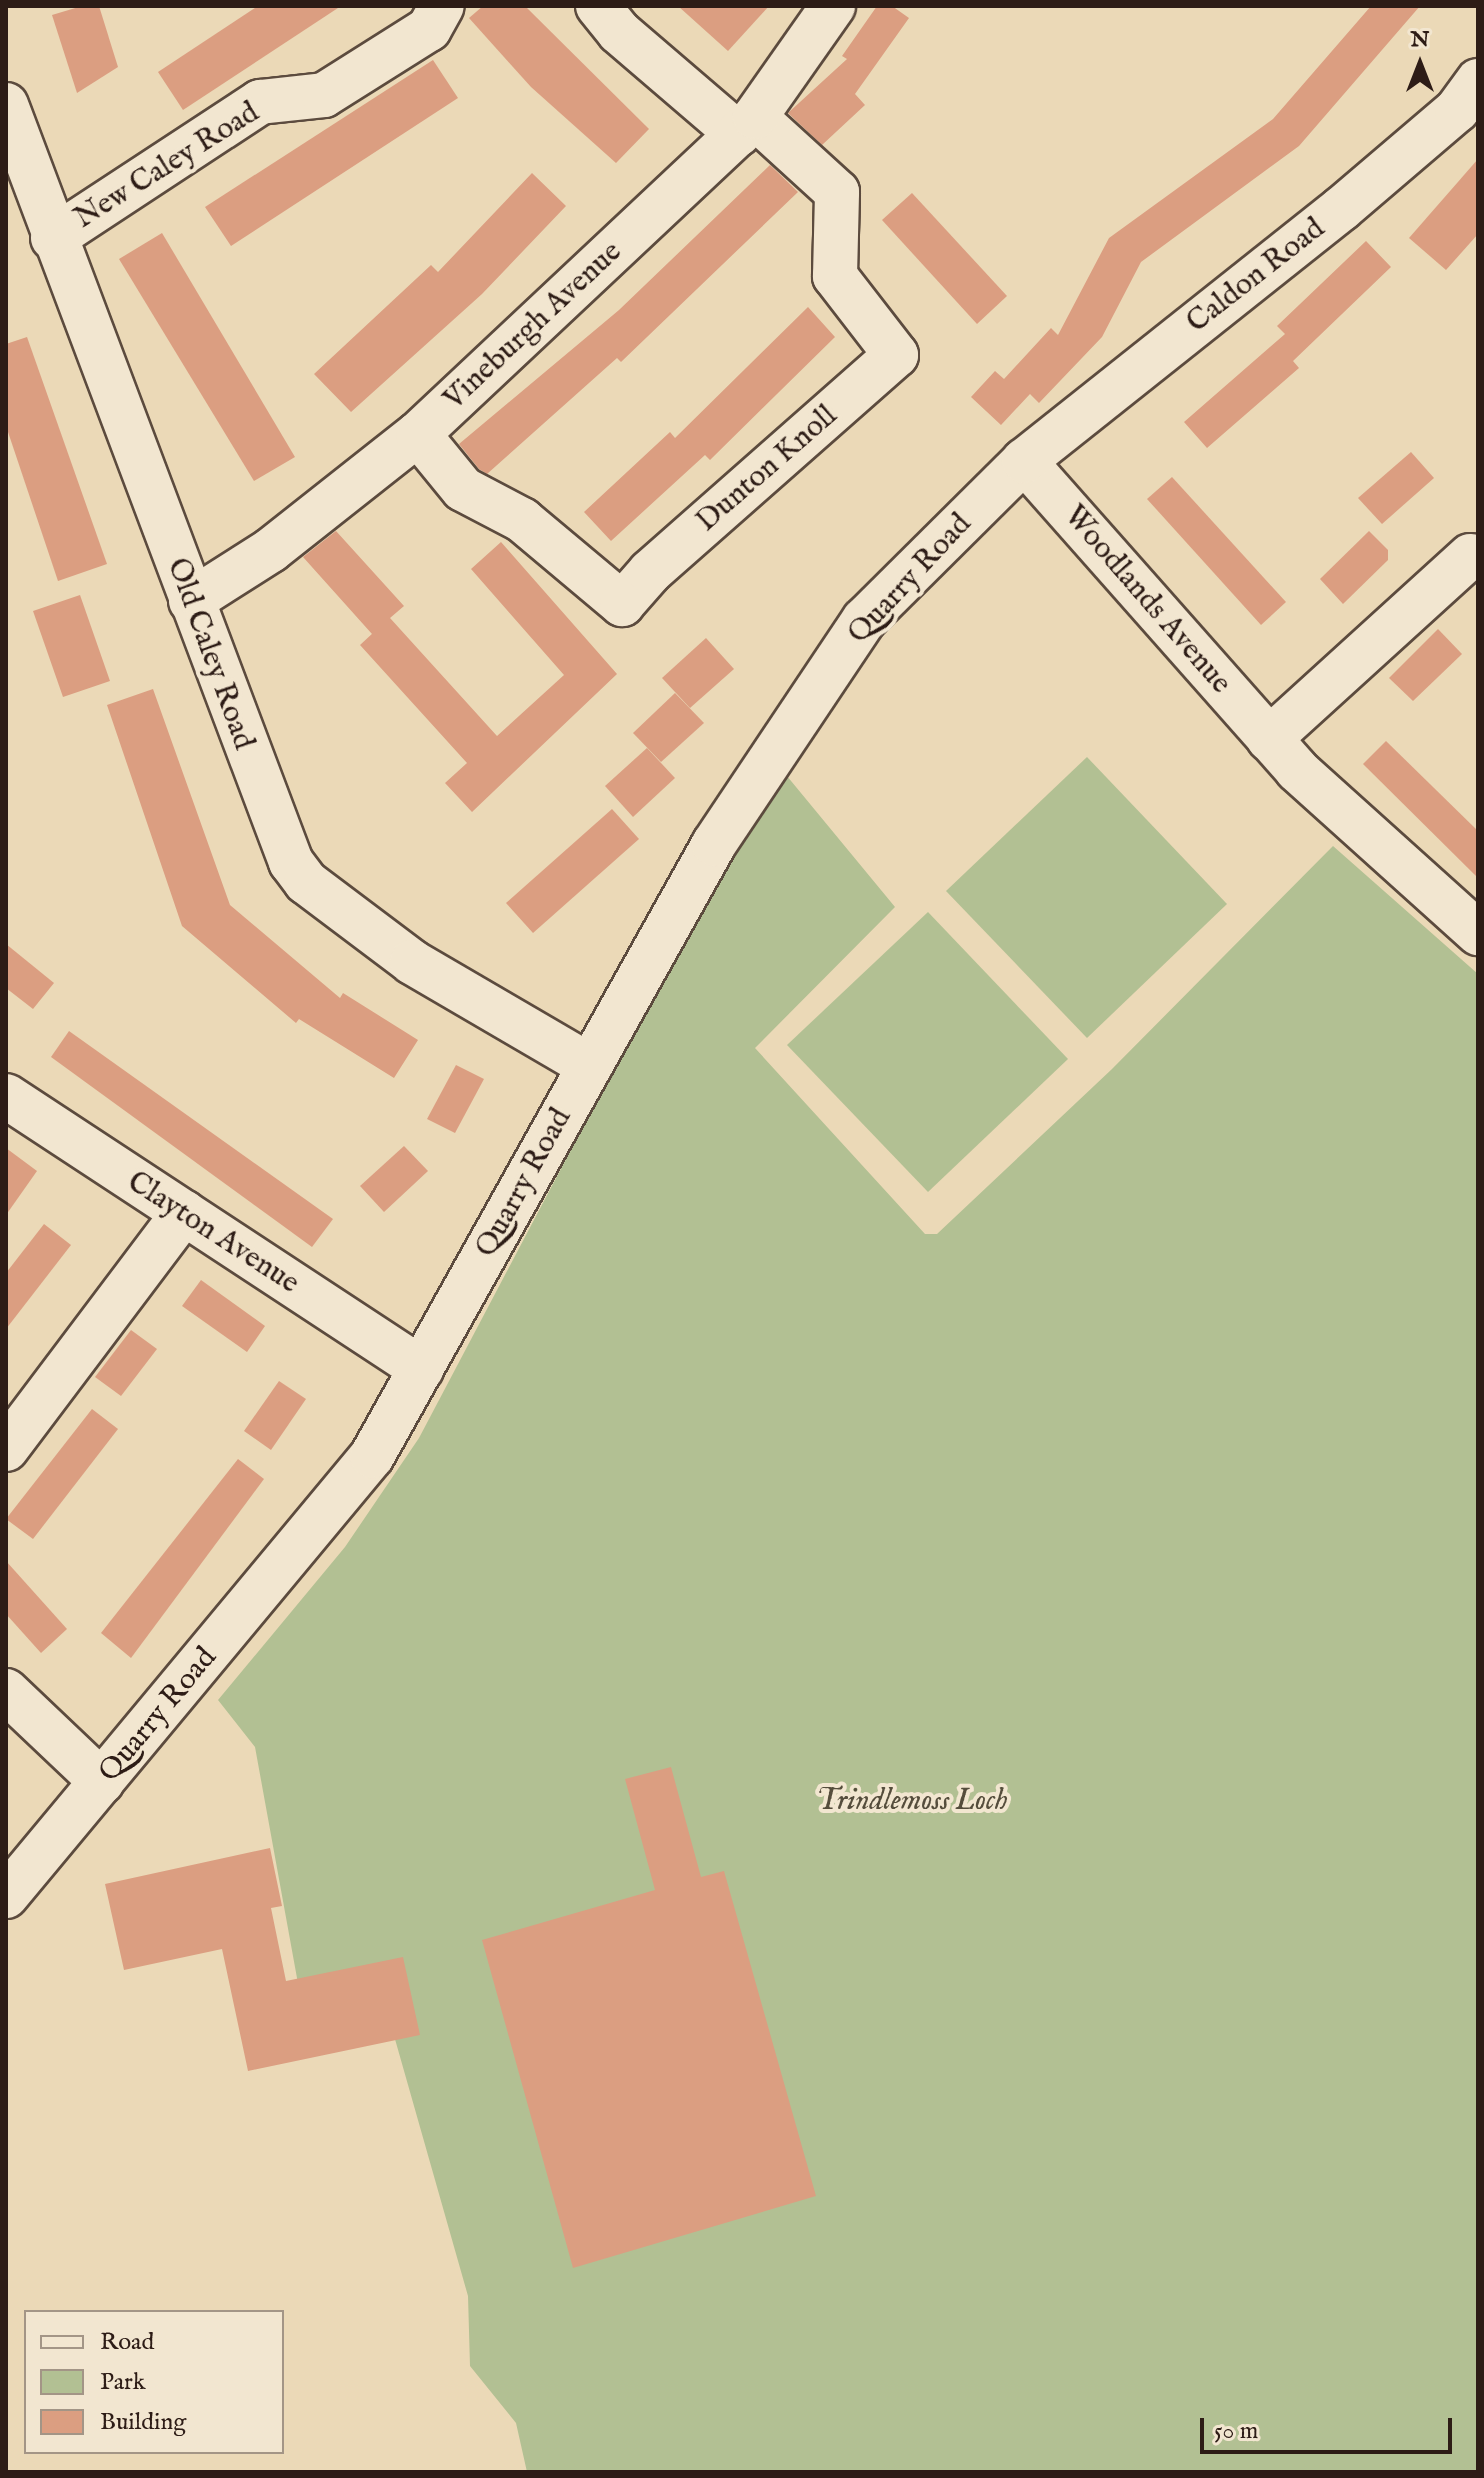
<!DOCTYPE html>
<html>
<head>
<meta charset="utf-8">
<style>
	body { margin:0 }
	#map { position:relative; width:1484px; height:2478px; overflow:hidden; background:#ebd9b7; font-family:"IM FELL English",serif }
	div>[style] { position:absolute }
	.green>* { inset:0; background:#b2c093 }
	.building>* { inset:0; background:#db9e81 }
	.roads { filter:drop-shadow(2px 0 #5c4b3e) drop-shadow(-2px 0 #5c4b3e) drop-shadow(0 2px #5c4b3e) drop-shadow(0 -2px #5c4b3e) }
	.minor>* { height:44px; margin:-22px; padding:0 22px; transform-origin:22px; border-radius:22px; background:#f2e6d0 }
	span { translate:-50% -50%; white-space:nowrap; text-align:center; line-height:1.15; -webkit-text-stroke:8px #f2e6d0; paint-order:stroke }
	.street-label { font-size:30px; color:#2d1c16 }
	.park-label { font-size:30px; color:#554d3c; font-style:italic }
	.frame { position:absolute; inset:0; border:8px solid #2d1c16; pointer-events:none }
	.legend { position:absolute; left:24px; top:2310px; width:260px; height:144px; box-sizing:border-box; background:#f2e6d0; border:2px solid #a39586; margin:0; padding:10px 14px; list-style:none; font-size:24px; color:#2d1c16 }
	.legend li { display:flex; align-items:center; gap:16px; height:40px }
	.legend b { width:40px; border:2px solid #a39586 }
	.north { position:absolute; left:1380px; top:24px; width:80px; height:80px; -webkit-text-stroke:6px #f2e6d0; paint-order:stroke; rotate:0deg; font-size:22px; font-weight:700; line-height:32px; text-align:center; color:#2d1c16 }
	.north::after { content:''; display:block; margin:auto; width:28px; height:36px; background:#2d1c16; clip-path:polygon(50% 0,100% 100%,50% 72%,0 100%) }
	.scale { position:absolute; left:1200px; top:2418px; width:252px; height:36px; box-sizing:border-box; border:4px solid #2d1c16; border-top:0; padding-left:10px; font-size:24px; line-height:28px; white-space:nowrap; color:#2d1c16; -webkit-text-stroke:6px #f2e6d0; paint-order:stroke }
</style>
</head>
<body>
<div id="map">
	<div class="green">
		<i style="clip-path:polygon(1087px 757px,1227px 904px,1087px 1038px,946px 891px)"></i>
		<i style="clip-path:polygon(782px 770px,895px 907px,755px 1048px,925px 1234px,937px 1234px,1112px 1069px,1333px 846px,1478px 974px,1478px 2472px,527px 2472px,516px 2423px,470px 2366px,468px 2296px,387px 2011px,301px 2000px,255px 1747px,218px 1700px,345px 1547px,419px 1438px,729px 850px)"></i>
		<i style="clip-path:polygon(928px 912px,1068px 1059px,928px 1192px,787px 1045px)"></i>
	</div>
	<div class="building">
		<i style="clip-path:polygon(82px 6px,99px 6px,118px 67px,77px 93px,52px 15px)"></i>
		<i style="clip-path:polygon(258px 6px,341px 6px,183px 110px,158px 72px)"></i>
		<i style="clip-path:polygon(483px 6px,525px 6px,649px 129px,616px 163px,531px 87px,469px 18px)"></i>
		<i style="clip-path:polygon(678px 6px,769px 6px,728px 51px)"></i>
		<i style="clip-path:polygon(877px 6px,892px 6px,909px 18px,855px 94px,865px 105px,822px 145px,788px 113px,847px 59px,842px 56px)"></i>
		<i style="clip-path:polygon(1371px 6px,1420px 6px,1299px 146px,1141px 262px,1102px 337px,1039px 403px,1030px 394px,1001px 425px,971px 397px,995px 371px,1004px 379px,1051px 328px,1058px 335px,1109px 238px,1273px 119px)"></i>
		<i style="clip-path:polygon(433px 60px,458px 98px,231px 246px,205px 207px)"></i>
		<i style="clip-path:polygon(1478px 159px,1478px 234px,1446px 270px,1409px 238px)"></i>
		<i style="clip-path:polygon(770px 165px,798px 192px,621px 362px,617px 358px,487px 474px,479px 469px,459px 444px,619px 310px)"></i>
		<i style="clip-path:polygon(532px 173px,566px 206px,482px 294px,351px 412px,314px 374px,431px 265px,438px 272px)"></i>
		<i style="clip-path:polygon(912px 193px,1007px 296px,977px 324px,882px 220px)"></i>
		<i style="clip-path:polygon(162px 233px,295px 457px,254px 481px,119px 259px)"></i>
		<i style="clip-path:polygon(1366px 241px,1391px 267px,1293px 361px,1299px 368px,1207px 448px,1184px 422px,1285px 334px,1277px 326px)"></i>
		<i style="clip-path:polygon(808px 307px,835px 337px,710px 460px,705px 455px,611px 541px,584px 512px,670px 432px,675px 438px)"></i>
		<i style="clip-path:polygon(27px 337px,107px 564px,58px 581px,6px 426px,6px 344px)"></i>
		<i style="clip-path:polygon(1411px 452px,1434px 478px,1382px 524px,1358px 498px)"></i>
		<i style="clip-path:polygon(1172px 477px,1286px 602px,1261px 625px,1147px 499px)"></i>
		<i style="clip-path:polygon(336px 531px,404px 606px,390px 618px,497px 736px,564px 675px,471px 569px,501px 542px,617px 674px,472px 812px,445px 783px,467px 763px,360px 645px,387px 620px,372px 634px,303px 557px)"></i>
		<i style="clip-path:polygon(1369px 531px,1388px 550px,1388px 560px,1343px 604px,1320px 579px)"></i>
		<i style="clip-path:polygon(80px 595px,110px 681px,63px 697px,33px 611px)"></i>
		<i style="clip-path:polygon(1438px 629px,1462px 654px,1413px 701px,1389px 678px)"></i>
		<i style="clip-path:polygon(706px 638px,734px 669px,690px 708px,662px 678px)"></i>
		<i style="clip-path:polygon(153px 689px,230px 905px,340px 998px,343px 993px,418px 1040px,394px 1078px,299px 1019px,296px 1023px,182px 926px,107px 705px)"></i>
		<i style="clip-path:polygon(675px 693px,704px 723px,661px 762px,633px 733px)"></i>
		<i style="clip-path:polygon(1386px 741px,1478px 831px,1478px 878px,1363px 764px)"></i>
		<i style="clip-path:polygon(647px 748px,675px 778px,633px 817px,605px 786px)"></i>
		<i style="clip-path:polygon(612px 809px,639px 839px,533px 933px,506px 903px)"></i>
		<i style="clip-path:polygon(6px 944px,54px 983px,33px 1009px,6px 988px)"></i>
		<i style="clip-path:polygon(69px 1031px,333px 1219px,312px 1247px,51px 1057px)"></i>
		<i style="clip-path:polygon(456px 1065px,484px 1079px,455px 1133px,427px 1119px)"></i>
		<i style="clip-path:polygon(404px 1146px,428px 1171px,384px 1212px,360px 1186px)"></i>
		<i style="clip-path:polygon(6px 1148px,37px 1171px,6px 1215px)"></i>
		<i style="clip-path:polygon(44px 1224px,71px 1245px,6px 1329px,6px 1273px)"></i>
		<i style="clip-path:polygon(201px 1280px,265px 1326px,247px 1352px,182px 1306px)"></i>
		<i style="clip-path:polygon(131px 1330px,157px 1349px,121px 1396px,95px 1377px)"></i>
		<i style="clip-path:polygon(279px 1381px,306px 1399px,271px 1450px,244px 1431px)"></i>
		<i style="clip-path:polygon(92px 1409px,118px 1429px,33px 1539px,6px 1519px)"></i>
		<i style="clip-path:polygon(238px 1459px,264px 1479px,131px 1658px,101px 1633px)"></i>
		<i style="clip-path:polygon(6px 1561px,67px 1629px,41px 1653px,6px 1614px)"></i>
		<i style="clip-path:polygon(671px 1767px,701px 1877px,724px 1871px,816px 2196px,573px 2268px,482px 1940px,655px 1890px,625px 1779px)"></i>
		<i style="clip-path:polygon(270px 1848px,282px 1906px,271px 1908px,286px 1981px,403px 1957px,420px 2035px,248px 2071px,222px 1949px,124px 1970px,105px 1884px)"></i>
	</div>
	<div class="roads">
		<div class="minor">
			<i style="left:598px;top:6px;width:33px;rotate:51deg"></i>
			<i style="left:619px;top:32px;width:157px;rotate:40.6deg"></i>
			<i style="left:6px;top:105px;width:809px;rotate:69.37deg"></i>
			<i style="left:291px;top:862px;width:25px;rotate:53deg"></i>
			<i style="left:306px;top:882px;width:133px;rotate:37deg"></i>
			<i style="left:412px;top:962px;width:206px;rotate:30.3deg"></i>
			<i style="left:53px;top:238px;width:248px;rotate:-33.3deg"></i>
			<i style="left:260px;top:102px;width:64px;rotate:-6.2deg"></i>
			<i style="left:324px;top:95px;width:124px;rotate:-32.2deg"></i>
			<i style="left:429px;top:29px;width:26px;rotate:-61deg"></i>
			<i style="left:418px;top:434px;width:71px;rotate:50.7deg"></i>
			<i style="left:463px;top:489px;width:67px;rotate:27.7deg"></i>
			<i style="left:522px;top:520px;width:131px;rotate:40deg"></i>
			<i style="left:622px;top:604px;width:43px;rotate:-48.8deg"></i>
			<i style="left:650px;top:572px;width:328px;rotate:-41.4deg"></i>
			<i style="left:896px;top:355px;width:100px;rotate:-127.7deg"></i>
			<i style="left:835px;top:276px;width:84px;rotate:-88.6deg"></i>
			<i style="left:837px;top:192px;width:111px;rotate:-137.6deg"></i>
			<i style="left:1024px;top:461px;width:412px;rotate:48.5deg"></i>
			<i style="left:1297px;top:770px;width:244px;rotate:42deg"></i>
			<i style="left:191px;top:601px;width:95px;rotate:-32.5deg"></i>
			<i style="left:271px;top:550px;width:187px;rotate:-38.3deg"></i>
			<i style="left:418px;top:434px;width:463px;rotate:-43.2deg"></i>
			<i style="left:755px;top:117px;width:136px;rotate:-54.9deg"></i>
			<i style="left:1269px;top:739px;width:272px;rotate:-42.3deg"></i>
			<i style="left:6px;top:1096px;width:497px;rotate:33.3deg"></i>
			<i style="left:6px;top:1449px;width:296px;rotate:-53deg"></i>
			<i style="left:6px;top:1691px;width:132px;rotate:43.5deg"></i>
			<i style="left:6px;top:1896px;width:572px;rotate:-50.25deg"></i>
			<i style="left:372px;top:1456px;width:701px;rotate:-60.8deg"></i>
			<i style="left:714px;top:844px;width:270px;rotate:-56.2deg"></i>
			<i style="left:864px;top:620px;width:226px;rotate:-44.8deg"></i>
			<i style="left:1024px;top:461px;width:405px;rotate:-38.5deg"></i>
			<i style="left:1341px;top:209px;width:153px;rotate:-40.5deg"></i>
			<i style="left:1457px;top:110px;width:36px;rotate:-54deg"></i>
		</div>
	</div>
	<div class="street-label">
		<span style="left:167px;top:166px;rotate:-32deg">New Caley Road</span>
		<span style="left:1256px;top:276px;rotate:-38deg">Caldon Road</span>
		<span style="left:533px;top:326px;rotate:-43deg">Vineburgh Avenue</span>
		<span style="left:767px;top:469px;rotate:-41deg">Dunton Knoll</span>
		<span style="left:910px;top:579px;rotate:-47deg">Quarry Road</span>
		<span style="left:1147px;top:600px;rotate:49deg">Woodlands Avenue</span>
		<span style="left:210px;top:654px;rotate:70deg">Old Caley Road</span>
		<span style="left:524px;top:1183px;rotate:-61deg">Quarry Road</span>
		<span style="left:213px;top:1233px;rotate:33deg">Clayton Avenue</span>
		<span style="left:158px;top:1715px;rotate:-50deg">Quarry Road</span>
	</div>
	<div class="park-label">
		<span style="left:912px;top:1801px">Trindlemoss Loch</span>
	</div>
	<div class="frame"></div>
	<ul class="legend">
	<li><b style="height:10px;background:#f2e6d0"></b>Road</li>
	<li><b style="height:22px;background:#b2c093"></b>Park</li>
	<li><b style="height:22px;background:#db9e81"></b>Building</li>
	</ul>
	<div class="north">N</div>
	<div class="scale">50 m</div>
</div>
</body>
</html>
